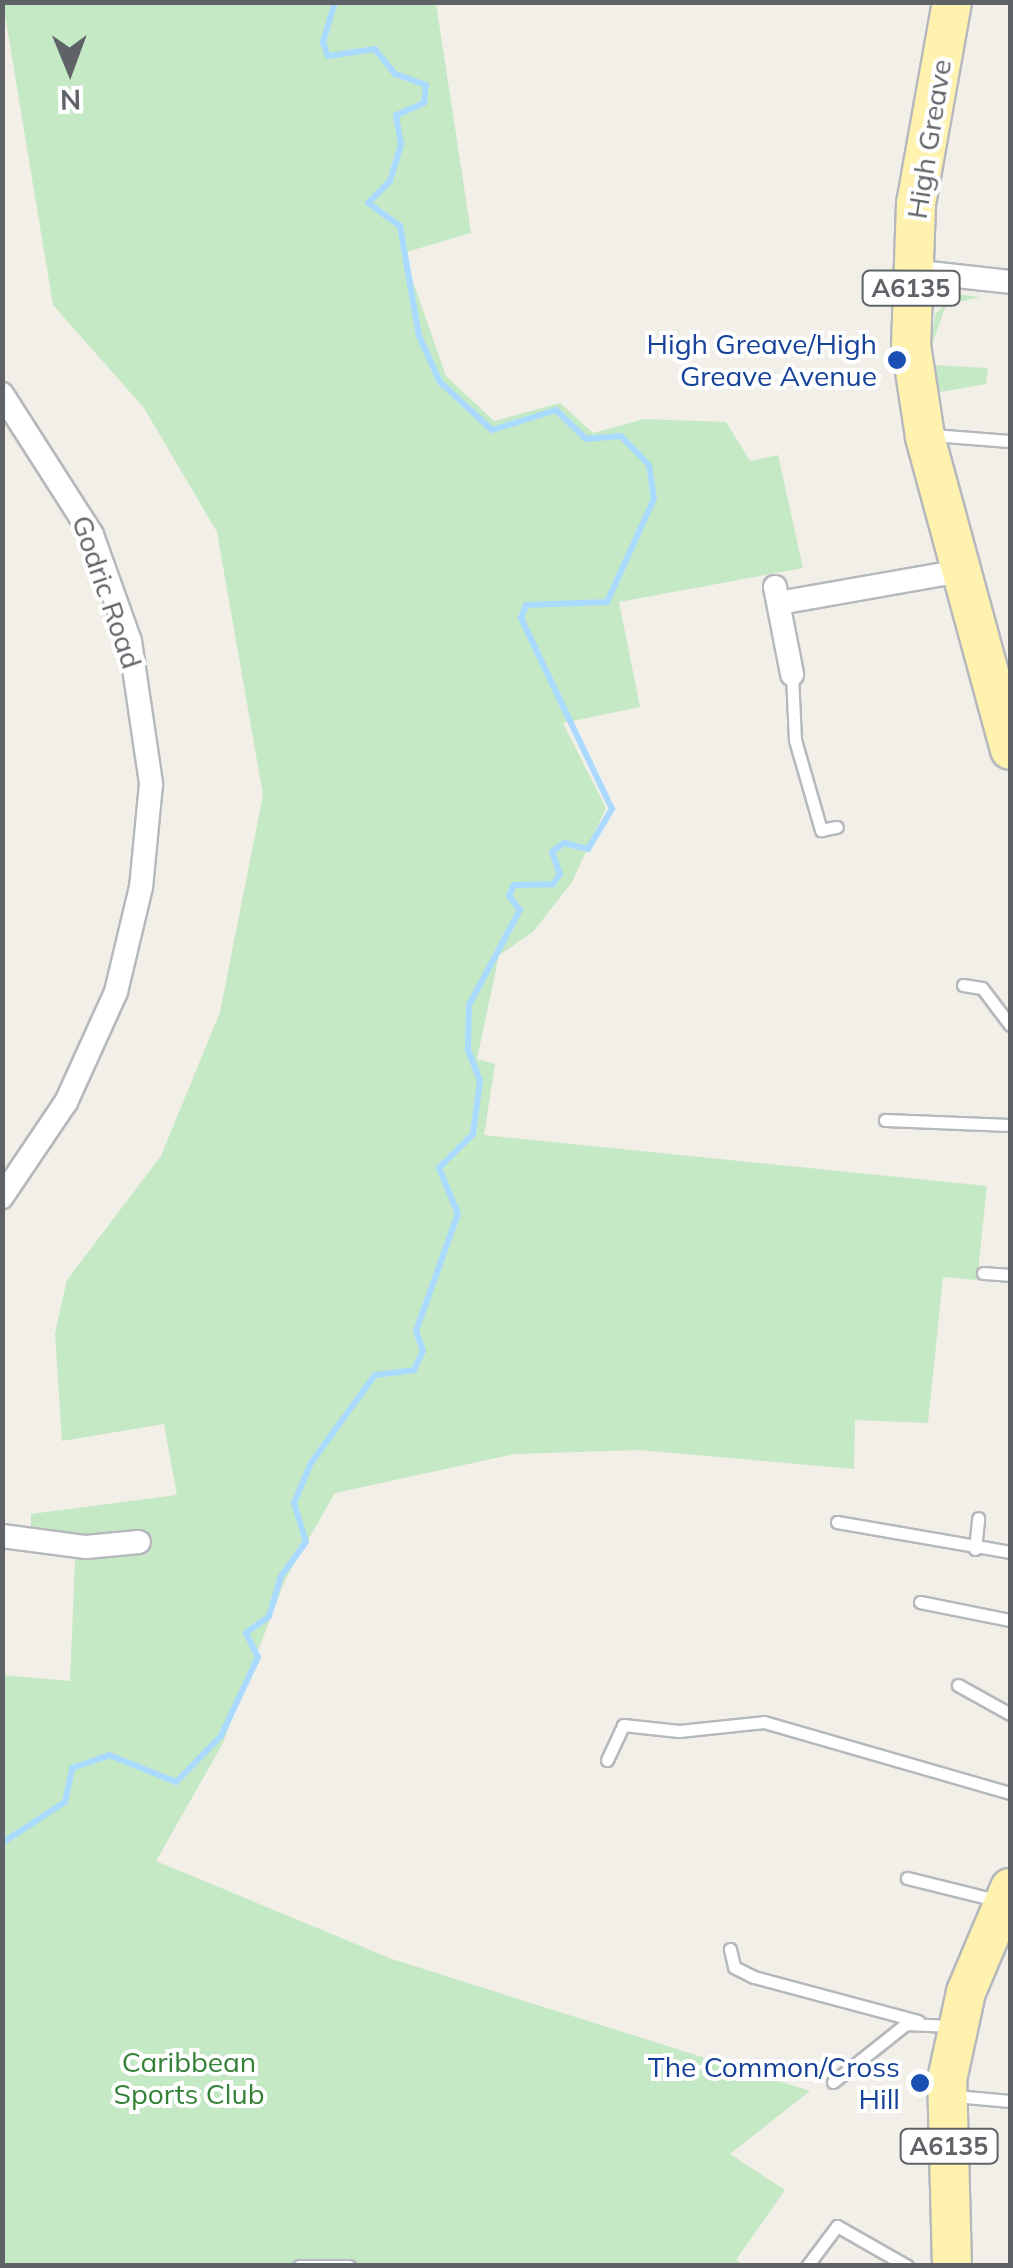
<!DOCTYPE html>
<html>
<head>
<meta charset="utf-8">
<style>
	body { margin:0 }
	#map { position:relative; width:1013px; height:2268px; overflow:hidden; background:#f1efe8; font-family:Mulish,sans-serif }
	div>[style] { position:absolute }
	.green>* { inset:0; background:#c5e8c5 }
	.stream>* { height:6px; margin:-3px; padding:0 3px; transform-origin:3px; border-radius:3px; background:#aadaff }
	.roads { filter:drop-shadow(2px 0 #b5b8bc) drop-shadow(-2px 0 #b5b8bc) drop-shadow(0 2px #b5b8bc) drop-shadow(0 -2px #b5b8bc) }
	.service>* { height:11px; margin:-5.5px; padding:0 5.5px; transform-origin:5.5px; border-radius:5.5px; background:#fff }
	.minor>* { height:22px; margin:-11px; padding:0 11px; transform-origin:11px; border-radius:11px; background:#fff }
	.primary>* { height:38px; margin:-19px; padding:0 19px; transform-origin:19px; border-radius:19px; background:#fff2af }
	.dots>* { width:28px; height:28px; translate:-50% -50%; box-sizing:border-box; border:5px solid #fff; border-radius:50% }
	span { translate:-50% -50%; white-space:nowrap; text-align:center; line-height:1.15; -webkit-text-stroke:8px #fff; paint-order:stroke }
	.shield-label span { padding:2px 8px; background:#fff; border:2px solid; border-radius:8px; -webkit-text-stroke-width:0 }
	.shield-label { font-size:25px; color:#5f6368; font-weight:700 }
	.street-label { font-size:28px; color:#5f6368 }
	.transit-label { font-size:28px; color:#164399 }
	.right { translate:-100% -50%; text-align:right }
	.park-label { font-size:28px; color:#348238 }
	.frame { position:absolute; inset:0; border:5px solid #5f6368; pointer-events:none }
	.north { position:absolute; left:20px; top:20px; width:100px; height:100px; -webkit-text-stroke:8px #fff; paint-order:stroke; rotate:179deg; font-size:28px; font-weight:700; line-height:40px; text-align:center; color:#5f6368 }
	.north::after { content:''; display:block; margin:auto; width:35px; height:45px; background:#5f6368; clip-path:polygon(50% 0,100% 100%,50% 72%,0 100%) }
</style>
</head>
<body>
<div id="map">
	<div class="green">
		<i style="clip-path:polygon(3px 3px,436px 3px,471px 233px,403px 253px,446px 376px,494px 421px,560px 403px,593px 433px,644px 419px,726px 422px,750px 461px,778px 455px,803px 568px,619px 602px,640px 707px,563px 723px,606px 808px,572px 882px,533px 932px,499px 955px,477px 1059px,495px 1064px,484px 1135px,987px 1186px,977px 1280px,943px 1277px,928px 1423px,855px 1420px,854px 1469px,639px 1450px,515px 1454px,335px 1493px,285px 1580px,222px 1745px,156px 1861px,392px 1959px,810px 2091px,730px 2154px,785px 2190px,736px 2260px,744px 2265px,3px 2265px,2px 1675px,70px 1681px,76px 1540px,31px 1528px,31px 1514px,177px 1495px,164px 1424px,62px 1441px,55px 1333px,67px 1280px,161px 1156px,220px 1012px,263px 795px,217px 532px,144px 408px,53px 305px)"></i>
		<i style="clip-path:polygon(956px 294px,980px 297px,946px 305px,930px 350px,935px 314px)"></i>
		<i style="clip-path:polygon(932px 365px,988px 368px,986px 384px,935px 393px)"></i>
	</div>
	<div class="stream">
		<i style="left:2px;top:1843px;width:75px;rotate:-33.1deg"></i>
		<i style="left:65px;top:1802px;width:35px;rotate:-78deg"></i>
		<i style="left:72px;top:1768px;width:39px;rotate:-19deg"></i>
		<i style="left:109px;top:1755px;width:72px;rotate:21.9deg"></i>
		<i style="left:176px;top:1782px;width:64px;rotate:-45.6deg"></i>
		<i style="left:221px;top:1736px;width:87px;rotate:-64.9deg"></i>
		<i style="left:258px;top:1657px;width:27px;rotate:-117deg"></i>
		<i style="left:246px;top:1633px;width:29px;rotate:-36deg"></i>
		<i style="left:269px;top:1616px;width:42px;rotate:-73.3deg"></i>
		<i style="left:281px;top:1576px;width:42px;rotate:-53.7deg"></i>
		<i style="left:306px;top:1542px;width:41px;rotate:-107.1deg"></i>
		<i style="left:294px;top:1503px;width:43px;rotate:-67deg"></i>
		<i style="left:311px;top:1463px;width:109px;rotate:-54deg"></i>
		<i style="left:375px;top:1375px;width:39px;rotate:-7deg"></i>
		<i style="left:414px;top:1370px;width:21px;rotate:-65deg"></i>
		<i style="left:423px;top:1351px;width:21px;rotate:-109deg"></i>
		<i style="left:416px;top:1331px;width:124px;rotate:-70.3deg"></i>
		<i style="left:458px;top:1214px;width:50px;rotate:-112.4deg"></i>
		<i style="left:439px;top:1168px;width:48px;rotate:-45deg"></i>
		<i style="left:473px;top:1134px;width:53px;rotate:-82.5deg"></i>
		<i style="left:480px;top:1081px;width:34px;rotate:-111deg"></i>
		<i style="left:468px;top:1049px;width:44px;rotate:-88.7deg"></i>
		<i style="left:469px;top:1005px;width:108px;rotate:-61.8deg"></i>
		<i style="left:520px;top:910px;width:18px;rotate:-128deg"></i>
		<i style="left:509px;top:896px;width:12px;rotate:-66deg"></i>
		<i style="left:514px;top:885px;width:39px;rotate:-1deg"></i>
		<i style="left:553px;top:884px;width:12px;rotate:-55deg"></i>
		<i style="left:560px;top:874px;width:23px;rotate:-110deg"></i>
		<i style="left:552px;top:852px;width:15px;rotate:-37deg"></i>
		<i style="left:564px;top:843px;width:25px;rotate:14deg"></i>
		<i style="left:588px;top:849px;width:47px;rotate:-59deg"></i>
		<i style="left:612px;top:809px;width:212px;rotate:-115.5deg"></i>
		<i style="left:521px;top:618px;width:14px;rotate:-69deg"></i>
		<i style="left:526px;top:605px;width:81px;rotate:-2.1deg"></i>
		<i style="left:607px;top:602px;width:113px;rotate:-65.5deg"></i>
		<i style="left:654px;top:499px;width:34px;rotate:-98deg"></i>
		<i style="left:649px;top:465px;width:40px;rotate:-134deg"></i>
		<i style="left:621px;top:436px;width:35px;rotate:175deg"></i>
		<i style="left:586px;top:439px;width:42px;rotate:-136deg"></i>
		<i style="left:556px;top:410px;width:67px;rotate:162.6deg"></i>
		<i style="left:492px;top:430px;width:71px;rotate:-137.3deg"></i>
		<i style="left:440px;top:382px;width:51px;rotate:-114.5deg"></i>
		<i style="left:419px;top:336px;width:112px;rotate:-99.8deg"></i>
		<i style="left:400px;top:226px;width:39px;rotate:-144deg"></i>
		<i style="left:368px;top:203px;width:31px;rotate:-45deg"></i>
		<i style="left:390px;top:181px;width:39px;rotate:-73deg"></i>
		<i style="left:401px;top:144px;width:29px;rotate:-100deg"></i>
		<i style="left:396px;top:115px;width:30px;rotate:-23deg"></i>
		<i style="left:424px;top:103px;width:18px;rotate:-84deg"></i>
		<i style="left:426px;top:85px;width:33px;rotate:-160deg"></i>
		<i style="left:395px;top:74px;width:32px;rotate:-129deg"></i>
		<i style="left:375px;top:49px;width:48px;rotate:171.5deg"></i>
		<i style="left:328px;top:56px;width:15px;rotate:-110deg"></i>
		<i style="left:323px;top:42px;width:42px;rotate:-73.3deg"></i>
	</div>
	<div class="roads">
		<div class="service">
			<i style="left:932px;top:435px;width:78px;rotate:4.4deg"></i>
			<i style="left:792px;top:674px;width:66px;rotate:87.4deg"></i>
			<i style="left:795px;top:740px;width:94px;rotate:73.9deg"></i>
			<i style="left:821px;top:830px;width:16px;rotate:-11deg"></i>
			<i style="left:963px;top:985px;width:19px;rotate:9deg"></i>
			<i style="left:982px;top:988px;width:46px;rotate:52.9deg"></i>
			<i style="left:885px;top:1120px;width:125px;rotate:2.3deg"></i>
			<i style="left:983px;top:1273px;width:27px;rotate:4deg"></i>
			<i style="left:837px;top:1522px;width:176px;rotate:9.8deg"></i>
			<i style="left:975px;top:1549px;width:31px;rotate:-84deg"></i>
			<i style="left:920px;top:1602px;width:92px;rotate:11.3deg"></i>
			<i style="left:958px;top:1685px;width:60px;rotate:29.1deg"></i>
			<i style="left:607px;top:1760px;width:38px;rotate:-65deg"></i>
			<i style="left:623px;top:1725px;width:56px;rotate:6.1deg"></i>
			<i style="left:679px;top:1731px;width:85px;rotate:-6deg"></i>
			<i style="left:764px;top:1722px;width:256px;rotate:16.1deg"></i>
			<i style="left:907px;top:1878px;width:96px;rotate:13.9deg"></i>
			<i style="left:730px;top:1949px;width:18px;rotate:77deg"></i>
			<i style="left:734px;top:1967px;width:22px;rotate:27deg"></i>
			<i style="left:754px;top:1977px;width:170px;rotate:15deg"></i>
			<i style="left:833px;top:2082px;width:93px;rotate:-38.5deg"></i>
			<i style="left:906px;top:2024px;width:45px;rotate:2.5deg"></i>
			<i style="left:955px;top:2096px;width:55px;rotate:5.2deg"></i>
			<i style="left:299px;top:2266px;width:50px"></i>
			<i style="left:807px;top:2266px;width:50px;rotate:-53.1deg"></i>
			<i style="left:837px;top:2226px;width:81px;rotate:29.7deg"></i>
		</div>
		<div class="minor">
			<i style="left:911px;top:271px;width:100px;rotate:6.3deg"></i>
			<i style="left:2px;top:394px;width:167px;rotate:57.4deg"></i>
			<i style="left:92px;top:535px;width:113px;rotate:70.3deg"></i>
			<i style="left:130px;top:641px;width:145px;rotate:81.6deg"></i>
			<i style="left:151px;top:784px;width:103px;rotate:95.5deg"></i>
			<i style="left:141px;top:887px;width:108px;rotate:103.4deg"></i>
			<i style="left:116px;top:992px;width:121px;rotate:114.4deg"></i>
			<i style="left:66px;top:1102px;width:115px;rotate:124deg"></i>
			<i style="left:775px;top:587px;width:89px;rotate:78.9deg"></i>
			<i style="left:779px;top:603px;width:185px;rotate:-10deg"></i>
			<i style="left:2px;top:1536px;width:85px;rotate:7.5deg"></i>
			<i style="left:86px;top:1547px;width:53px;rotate:-5.4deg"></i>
		</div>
		<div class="primary">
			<i style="left:952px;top:2px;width:205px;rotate:100.1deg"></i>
			<i style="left:916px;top:204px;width:141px;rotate:92deg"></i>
			<i style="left:911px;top:345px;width:93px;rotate:81.3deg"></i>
			<i style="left:925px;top:437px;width:324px;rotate:74.8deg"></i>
			<i style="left:952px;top:2266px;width:186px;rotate:-91.5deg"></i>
			<i style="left:947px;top:2080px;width:90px;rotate:-77.8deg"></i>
			<i style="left:966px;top:1992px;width:113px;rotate:-67.1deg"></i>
		</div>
	</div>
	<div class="dots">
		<i style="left:897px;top:360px;background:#1a4fb4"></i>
		<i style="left:920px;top:2083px;background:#1a4fb4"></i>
	</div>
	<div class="shield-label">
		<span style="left:911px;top:288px">A6135</span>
		<span style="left:949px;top:2146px">A6135</span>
	</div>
	<div class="street-label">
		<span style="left:929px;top:139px;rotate:-81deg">High Greave</span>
		<span style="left:107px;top:592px;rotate:71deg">Godric Road</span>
	</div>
	<div class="transit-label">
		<span class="right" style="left:877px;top:360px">High Greave/High<br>Greave Avenue</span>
		<span class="right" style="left:900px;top:2083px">The Common/Cross<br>Hill</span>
	</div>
	<div class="park-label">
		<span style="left:189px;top:2078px">Caribbean<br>Sports Club</span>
	</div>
	<div class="frame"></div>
	<div class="north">N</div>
</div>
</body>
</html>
